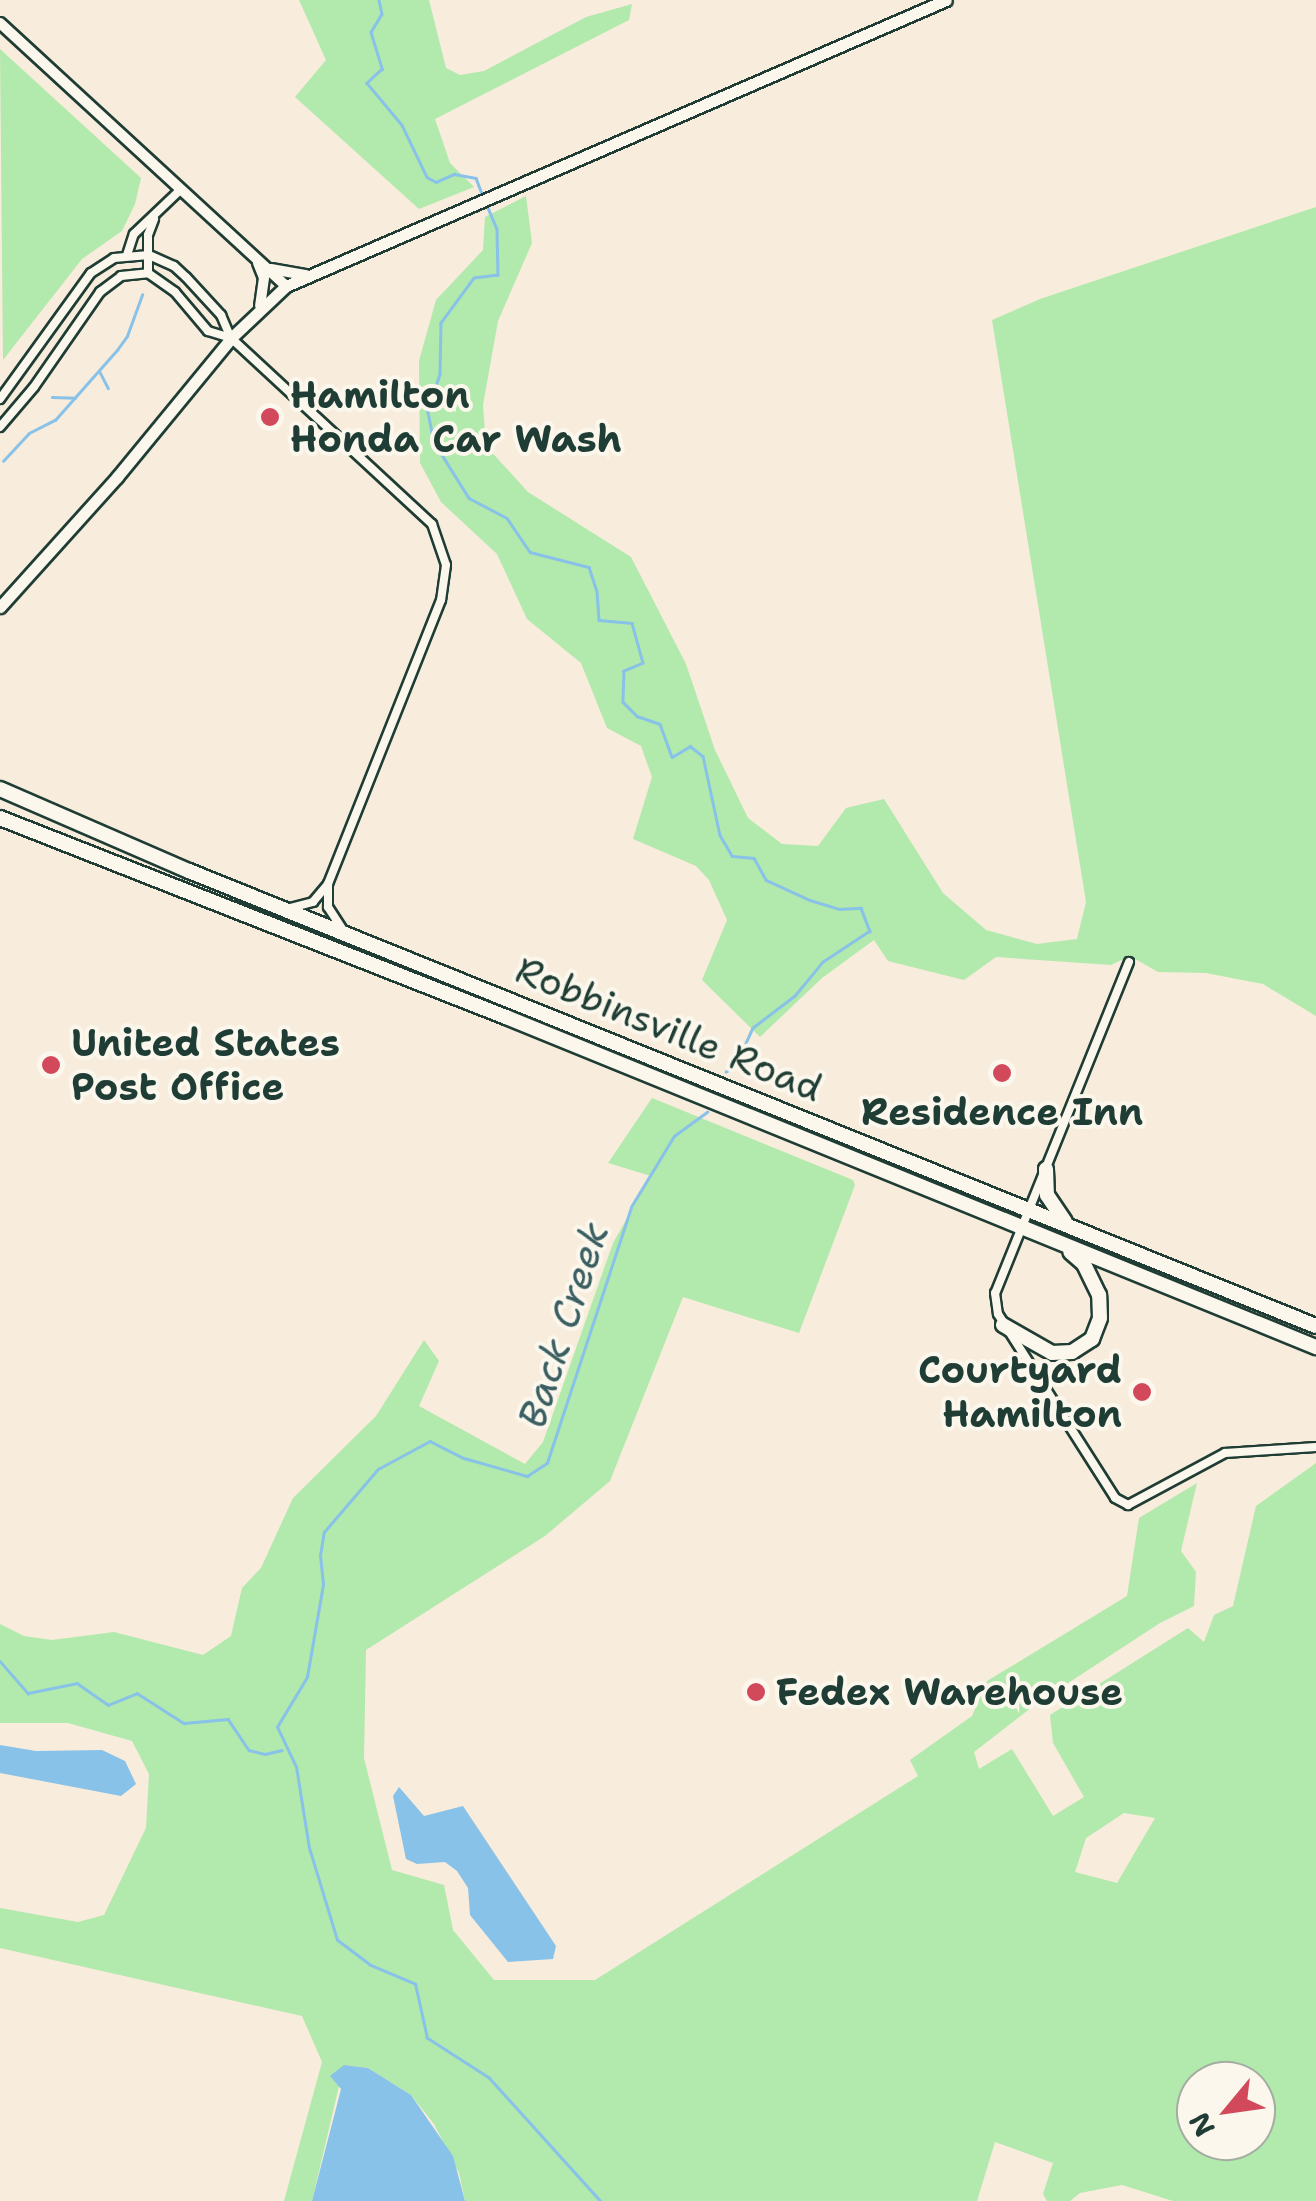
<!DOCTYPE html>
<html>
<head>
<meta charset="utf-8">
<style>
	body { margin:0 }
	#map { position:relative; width:1316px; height:2201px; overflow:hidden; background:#f8ecdc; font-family:"Shantell Sans",sans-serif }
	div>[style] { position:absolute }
	.green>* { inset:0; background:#b2e9ac }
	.water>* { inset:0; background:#89c2e8 }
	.stream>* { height:2.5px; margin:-1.25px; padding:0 1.25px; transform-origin:1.25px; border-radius:1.25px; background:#89c2e8 }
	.roads { filter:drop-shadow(2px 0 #1f3d34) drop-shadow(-2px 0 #1f3d34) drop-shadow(0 2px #1f3d34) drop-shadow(0 -2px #1f3d34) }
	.minor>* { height:8px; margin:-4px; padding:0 4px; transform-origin:4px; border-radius:4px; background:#fbf7ec }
	.tertiary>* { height:10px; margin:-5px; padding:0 5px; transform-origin:5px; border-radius:5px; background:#fbf7ec }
	.secondary>* { height:11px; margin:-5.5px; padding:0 5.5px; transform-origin:5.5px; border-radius:5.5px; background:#fbf7ec }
	.trunk>* { height:14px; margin:-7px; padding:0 7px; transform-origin:7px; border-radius:7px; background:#fbf7ec }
	.dots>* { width:28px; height:28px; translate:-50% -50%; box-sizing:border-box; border:5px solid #fbf7ec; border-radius:50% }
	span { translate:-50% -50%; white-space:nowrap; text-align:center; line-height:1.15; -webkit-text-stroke:8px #fbf7ec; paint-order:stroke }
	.poi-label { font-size:38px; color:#1f3d34; font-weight:700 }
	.left { translate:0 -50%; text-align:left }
	.right { translate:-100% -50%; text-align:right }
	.street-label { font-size:38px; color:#1f3d34 }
	.water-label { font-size:40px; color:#3a5e61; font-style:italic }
	.north { position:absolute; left:1176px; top:2061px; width:100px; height:100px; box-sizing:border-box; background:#fbf7ec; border:2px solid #a3ada2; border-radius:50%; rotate:241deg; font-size:28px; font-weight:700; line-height:40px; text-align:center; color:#1f3d34 }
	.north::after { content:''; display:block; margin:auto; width:35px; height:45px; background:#d1495b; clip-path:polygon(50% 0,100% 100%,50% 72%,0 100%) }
</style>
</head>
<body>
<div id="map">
	<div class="green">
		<i style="clip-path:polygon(299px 0,429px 0,446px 68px,460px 75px,484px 71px,586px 17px,632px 4px,629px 20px,435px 119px,450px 163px,474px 187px,419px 209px,295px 97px,326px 60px)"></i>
		<i style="clip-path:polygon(0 49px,141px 178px,135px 204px,122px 231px,82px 259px,3px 360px)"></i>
		<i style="clip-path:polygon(526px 196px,532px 243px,498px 321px,483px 405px,486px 446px,528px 492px,631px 557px,686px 664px,715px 750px,748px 818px,782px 844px,818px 846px,846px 808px,884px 799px,943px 893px,986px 930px,1037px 944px,1077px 939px,1086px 902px,992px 320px,1040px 299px,1316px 207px,1316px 1016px,1263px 984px,1206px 973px,1158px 972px,1130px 956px,1111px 965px,996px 957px,964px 980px,888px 961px,874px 940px,822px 978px,760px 1037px,702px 980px,727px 920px,709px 880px,696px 866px,633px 839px,652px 777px,641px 746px,607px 728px,581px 663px,527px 619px,497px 554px,441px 502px,420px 463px,419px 361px,436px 300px,483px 250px,485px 217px)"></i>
		<i style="clip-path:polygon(evenodd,652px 1098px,853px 1180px,855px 1185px,799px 1333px,683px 1297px,610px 1481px,545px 1536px,366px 1650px,364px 1758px,392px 1870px,444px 1885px,453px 1930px,494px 1980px,595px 1980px,918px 1776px,910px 1760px,972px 1716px,987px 1681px,1127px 1596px,1139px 1518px,1197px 1483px,1181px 1551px,1196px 1572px,1194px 1606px,1160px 1623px,1036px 1704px,974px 1752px,979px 1769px,1012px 1749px,1053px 1816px,1084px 1797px,1053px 1743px,1050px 1715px,1188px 1628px,1204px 1642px,1214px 1615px,1233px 1606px,1256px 1506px,1316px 1463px,1316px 2201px,1173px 2201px,1122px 2185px,1080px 2193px,1070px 2201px,1047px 2201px,1043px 2194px,1053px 2163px,995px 2142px,977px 2201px,465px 2201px,459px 2173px,434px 2124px,411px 2095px,368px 2068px,344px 2065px,312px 2201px,284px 2201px,322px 2062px,302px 2016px,0 1948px,0 1908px,78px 1922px,104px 1915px,146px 1828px,149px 1774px,132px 1741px,68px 1723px,0 1723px,0 1624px,24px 1636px,52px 1640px,114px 1632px,203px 1655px,231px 1636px,242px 1588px,261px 1568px,293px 1498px,376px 1416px,424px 1340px,439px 1361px,419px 1406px,525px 1464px,543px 1442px,613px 1243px,651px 1176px,608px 1163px,652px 1098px,1124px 1813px,1155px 1818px,1117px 1883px,1075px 1872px,1086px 1838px,1124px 1813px,652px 1098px,1196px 2081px,1256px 2081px,1256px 2141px,1196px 2141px,1196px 2081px)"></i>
	</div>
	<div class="water">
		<i style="clip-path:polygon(0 1745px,36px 1751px,102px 1750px,125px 1761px,136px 1784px,121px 1796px,0 1773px)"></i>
		<i style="clip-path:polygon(399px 1787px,424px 1816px,463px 1806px,556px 1946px,553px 1959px,508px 1962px,470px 1915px,468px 1888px,457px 1871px,445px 1862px,417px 1864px,406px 1859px,393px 1796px)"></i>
		<i style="clip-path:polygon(344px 2065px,368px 2068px,411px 2095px,453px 2156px,465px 2201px,312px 2201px,341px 2089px,330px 2076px)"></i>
	</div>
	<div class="stream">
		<i style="left:379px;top:0;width:14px;rotate:78deg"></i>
		<i style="left:382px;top:14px;width:21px;rotate:121deg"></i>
		<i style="left:371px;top:32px;width:39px;rotate:73deg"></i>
		<i style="left:382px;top:69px;width:21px;rotate:137deg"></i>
		<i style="left:367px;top:83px;width:55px;rotate:50.2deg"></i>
		<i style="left:402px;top:125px;width:58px;rotate:64.3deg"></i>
		<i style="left:427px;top:177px;width:10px;rotate:29deg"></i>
		<i style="left:436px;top:182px;width:20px;rotate:-24deg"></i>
		<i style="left:454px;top:174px;width:22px;rotate:10deg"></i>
		<i style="left:476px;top:178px;width:19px;rotate:69deg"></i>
		<i style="left:486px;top:203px;width:28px;rotate:67deg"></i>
		<i style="left:497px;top:229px;width:46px;rotate:88.8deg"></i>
		<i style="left:498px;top:275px;width:24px;rotate:173deg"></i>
		<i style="left:474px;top:278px;width:56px;rotate:126.3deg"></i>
		<i style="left:441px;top:323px;width:51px;rotate:91.1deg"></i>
		<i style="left:440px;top:374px;width:40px;rotate:108deg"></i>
		<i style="left:428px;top:412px;width:31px;rotate:79deg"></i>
		<i style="left:434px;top:442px;width:66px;rotate:58deg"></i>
		<i style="left:469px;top:498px;width:43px;rotate:27.8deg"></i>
		<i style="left:507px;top:518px;width:41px;rotate:55.9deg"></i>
		<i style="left:530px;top:552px;width:61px;rotate:14.3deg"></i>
		<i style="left:589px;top:567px;width:25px;rotate:72deg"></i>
		<i style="left:597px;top:591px;width:29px;rotate:86deg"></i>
		<i style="left:599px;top:620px;width:33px;rotate:5deg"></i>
		<i style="left:632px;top:623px;width:41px;rotate:74.6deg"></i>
		<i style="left:643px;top:663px;width:21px;rotate:157deg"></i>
		<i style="left:624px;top:671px;width:31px;rotate:92deg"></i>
		<i style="left:623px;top:702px;width:20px;rotate:45deg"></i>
		<i style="left:637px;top:716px;width:24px;rotate:19deg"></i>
		<i style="left:660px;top:724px;width:35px;rotate:70deg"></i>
		<i style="left:672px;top:757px;width:21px;rotate:-31deg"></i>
		<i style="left:690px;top:746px;width:16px;rotate:38deg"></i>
		<i style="left:703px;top:756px;width:81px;rotate:77.9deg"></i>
		<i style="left:720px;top:835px;width:24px;rotate:60deg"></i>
		<i style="left:732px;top:856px;width:22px;rotate:5deg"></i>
		<i style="left:754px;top:858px;width:25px;rotate:61deg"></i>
		<i style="left:766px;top:880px;width:48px;rotate:24.4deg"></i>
		<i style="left:810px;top:900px;width:30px;rotate:17deg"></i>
		<i style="left:839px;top:909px;width:22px;rotate:-3deg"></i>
		<i style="left:861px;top:908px;width:25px;rotate:69deg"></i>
		<i style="left:870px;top:931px;width:56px;rotate:146.6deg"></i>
		<i style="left:823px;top:962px;width:44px;rotate:129.5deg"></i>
		<i style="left:795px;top:996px;width:53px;rotate:142.7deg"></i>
		<i style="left:753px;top:1028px;width:43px;rotate:114.8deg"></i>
		<i style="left:735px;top:1067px;width:10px;rotate:151deg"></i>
		<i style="left:100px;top:372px;width:18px;rotate:63deg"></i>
		<i style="left:52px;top:397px;width:23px;rotate:2deg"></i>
		<i style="left:3px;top:461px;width:38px;rotate:-47deg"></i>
		<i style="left:29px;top:433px;width:29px;rotate:-27deg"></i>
		<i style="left:55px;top:420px;width:94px;rotate:-48.5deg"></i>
		<i style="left:117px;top:350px;width:17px;rotate:-54deg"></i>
		<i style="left:127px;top:336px;width:44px;rotate:-69.9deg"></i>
		<i style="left:0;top:1661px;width:43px;rotate:48.8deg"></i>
		<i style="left:28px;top:1693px;width:50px;rotate:-11.5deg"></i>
		<i style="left:77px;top:1683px;width:38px;rotate:35deg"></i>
		<i style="left:108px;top:1705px;width:31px;rotate:-22deg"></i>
		<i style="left:137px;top:1693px;width:56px;rotate:32.6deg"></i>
		<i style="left:184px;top:1723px;width:44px;rotate:-5.2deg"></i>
		<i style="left:228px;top:1719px;width:37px;rotate:56deg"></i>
		<i style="left:249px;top:1750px;width:16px;rotate:14deg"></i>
		<i style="left:265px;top:1754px;width:17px;rotate:-13deg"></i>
		<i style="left:600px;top:2201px;width:166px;rotate:-132.1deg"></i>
		<i style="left:489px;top:2078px;width:74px;rotate:-147.2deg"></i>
		<i style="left:427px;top:2038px;width:55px;rotate:-102.5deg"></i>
		<i style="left:415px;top:1984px;width:49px;rotate:-157.1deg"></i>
		<i style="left:370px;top:1965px;width:41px;rotate:-142.9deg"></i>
		<i style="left:337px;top:1940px;width:96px;rotate:-106.9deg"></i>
		<i style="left:309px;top:1848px;width:82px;rotate:-99.1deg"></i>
		<i style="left:296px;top:1767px;width:44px;rotate:-115.4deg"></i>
		<i style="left:277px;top:1727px;width:58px;rotate:-59deg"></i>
		<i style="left:307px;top:1677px;width:94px;rotate:-80.2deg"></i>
		<i style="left:323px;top:1584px;width:28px;rotate:-96deg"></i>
		<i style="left:320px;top:1556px;width:24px;rotate:-81deg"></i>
		<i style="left:324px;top:1532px;width:83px;rotate:-49.4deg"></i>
		<i style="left:378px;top:1469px;width:59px;rotate:-28.3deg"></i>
		<i style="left:430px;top:1441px;width:38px;rotate:27deg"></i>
		<i style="left:464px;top:1458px;width:66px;rotate:15.9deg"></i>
		<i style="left:527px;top:1476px;width:24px;rotate:-33deg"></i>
		<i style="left:547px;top:1463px;width:269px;rotate:-71.8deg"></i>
		<i style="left:631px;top:1207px;width:83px;rotate:-58.8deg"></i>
		<i style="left:674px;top:1136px;width:41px;rotate:-36deg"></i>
	</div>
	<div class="roads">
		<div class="minor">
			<i style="left:127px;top:255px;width:22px;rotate:-72deg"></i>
			<i style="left:134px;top:234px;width:64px;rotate:-43.7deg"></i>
			<i style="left:148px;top:273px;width:38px;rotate:-90deg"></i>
			<i style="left:148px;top:235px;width:17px;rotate:-69deg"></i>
			<i style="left:0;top:399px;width:155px;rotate:-54.2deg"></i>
			<i style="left:91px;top:273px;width:27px;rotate:-33deg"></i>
			<i style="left:114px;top:258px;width:35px;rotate:-5deg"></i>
			<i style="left:149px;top:255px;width:27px;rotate:24deg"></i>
			<i style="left:174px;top:266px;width:16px;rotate:43deg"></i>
			<i style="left:186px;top:277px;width:52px;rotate:47.4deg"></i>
			<i style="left:221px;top:315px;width:25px;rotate:67deg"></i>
			<i style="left:231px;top:338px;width:274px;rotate:42.8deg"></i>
			<i style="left:432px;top:524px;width:43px;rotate:71.1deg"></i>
			<i style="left:446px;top:565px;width:35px;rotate:98deg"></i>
			<i style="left:441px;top:600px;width:306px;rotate:111.7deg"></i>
			<i style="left:328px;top:884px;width:23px;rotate:130deg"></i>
			<i style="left:313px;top:902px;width:24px;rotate:165deg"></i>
			<i style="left:0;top:427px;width:52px;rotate:-49.6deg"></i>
			<i style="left:34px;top:387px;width:116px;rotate:-55.2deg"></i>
			<i style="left:100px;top:292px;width:26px;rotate:-37deg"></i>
			<i style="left:121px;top:276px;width:27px;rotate:-6deg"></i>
			<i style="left:148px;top:273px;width:33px;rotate:35deg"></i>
			<i style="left:175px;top:292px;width:51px;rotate:49.8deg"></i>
			<i style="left:208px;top:331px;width:24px;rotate:17deg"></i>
			<i style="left:328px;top:884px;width:23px;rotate:90deg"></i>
			<i style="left:328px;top:907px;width:27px;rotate:57deg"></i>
			<i style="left:1129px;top:962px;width:357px;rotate:112deg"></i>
			<i style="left:995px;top:1293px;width:21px;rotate:82deg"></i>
			<i style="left:998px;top:1314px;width:218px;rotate:57.5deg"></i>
			<i style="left:1115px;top:1498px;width:15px;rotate:28deg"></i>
			<i style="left:1128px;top:1505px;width:110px;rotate:-28.2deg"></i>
			<i style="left:1225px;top:1453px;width:91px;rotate:-3.8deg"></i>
		</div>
		<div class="tertiary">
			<i style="left:0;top:23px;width:389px;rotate:42.6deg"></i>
			<i style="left:258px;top:263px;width:16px;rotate:68deg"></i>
			<i style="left:264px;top:278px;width:28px;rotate:98deg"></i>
			<i style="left:271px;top:269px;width:36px;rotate:10deg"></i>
		</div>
		<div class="secondary">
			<i style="left:0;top:607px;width:175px;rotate:-48deg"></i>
			<i style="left:117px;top:477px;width:180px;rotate:-50.6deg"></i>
			<i style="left:231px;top:338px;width:76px;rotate:-43.4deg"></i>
			<i style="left:286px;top:286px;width:719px;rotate:-23.43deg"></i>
		</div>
		<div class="trunk">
			<i style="left:0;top:789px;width:206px;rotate:23.5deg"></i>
			<i style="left:189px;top:871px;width:1215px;rotate:21.99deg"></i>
			<i style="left:0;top:818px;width:544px;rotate:21.47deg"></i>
			<i style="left:506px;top:1017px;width:875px;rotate:22.17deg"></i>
			<i style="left:1046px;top:1169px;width:26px;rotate:88deg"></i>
			<i style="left:1047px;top:1195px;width:32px;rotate:56deg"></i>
			<i style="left:1003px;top:1325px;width:56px;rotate:29.7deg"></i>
			<i style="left:1052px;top:1353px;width:20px;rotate:-3deg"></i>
			<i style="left:1072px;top:1352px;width:24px;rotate:-33deg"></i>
			<i style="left:1092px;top:1339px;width:22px;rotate:-69deg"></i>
			<i style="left:1100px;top:1318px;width:23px;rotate:-92deg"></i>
			<i style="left:1099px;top:1295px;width:34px;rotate:-116deg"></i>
			<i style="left:1084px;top:1264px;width:18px;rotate:-139deg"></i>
		</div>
	</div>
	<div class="dots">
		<i style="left:270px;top:417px;background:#d1495b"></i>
		<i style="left:51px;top:1065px;background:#d1495b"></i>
		<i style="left:1002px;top:1073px;background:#d1495b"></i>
		<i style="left:1142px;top:1392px;background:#d1495b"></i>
		<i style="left:756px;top:1692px;background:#d1495b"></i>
	</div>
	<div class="poi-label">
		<span class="left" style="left:290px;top:417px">Hamilton<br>Honda Car Wash</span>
		<span class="left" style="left:71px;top:1065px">United States<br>Post Office</span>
		<span style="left:1002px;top:1112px">Residence Inn</span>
		<span class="right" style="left:1122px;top:1392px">Courtyard<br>Hamilton</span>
		<span class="left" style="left:776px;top:1692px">Fedex Warehouse</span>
	</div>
	<div class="street-label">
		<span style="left:669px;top:1029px;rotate:22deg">Robbinsville Road</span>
	</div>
	<div class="water-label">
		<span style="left:563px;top:1325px;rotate:-72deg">Back Creek</span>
	</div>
	<div class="north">N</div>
</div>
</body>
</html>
